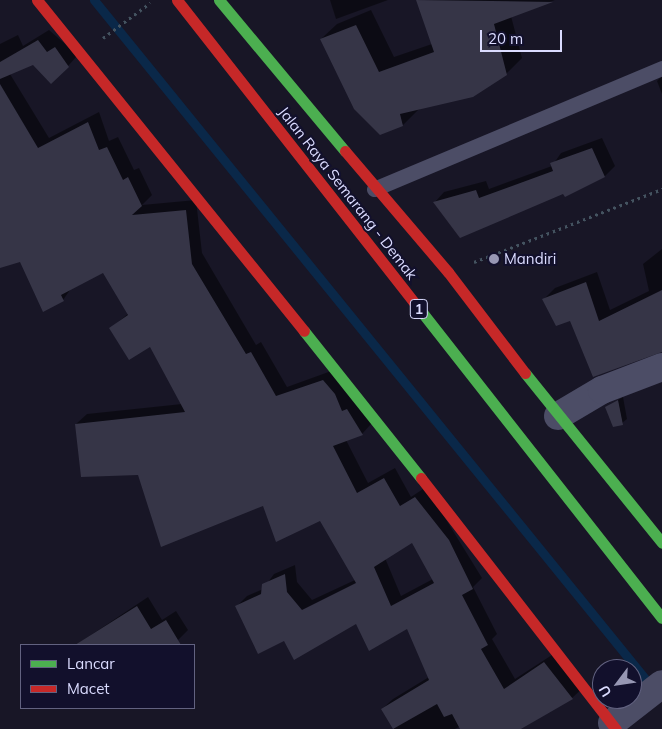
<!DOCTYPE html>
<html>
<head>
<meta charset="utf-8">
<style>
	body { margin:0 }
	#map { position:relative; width:662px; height:729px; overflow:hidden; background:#181626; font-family:Mulish,sans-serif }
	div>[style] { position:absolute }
	.shadow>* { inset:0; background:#0007 }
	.stream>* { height:9px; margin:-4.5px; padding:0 4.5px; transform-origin:4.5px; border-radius:4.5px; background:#0a2849 }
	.building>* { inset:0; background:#363547 }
	.path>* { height:3px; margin-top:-1.5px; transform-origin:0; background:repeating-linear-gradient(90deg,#445360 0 2.5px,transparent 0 6.5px) }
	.lane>* { height:15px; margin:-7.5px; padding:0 7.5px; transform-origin:7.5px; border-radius:7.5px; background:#4c4d66 }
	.street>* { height:28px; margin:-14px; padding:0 14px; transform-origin:14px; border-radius:14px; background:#4c4d66 }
	.fast>* { height:11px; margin:-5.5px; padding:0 5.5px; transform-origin:5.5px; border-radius:5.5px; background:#4caf50 }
	.jam>* { height:11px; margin:-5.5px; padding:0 5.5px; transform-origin:5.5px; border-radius:5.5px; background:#c62828 }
	.dots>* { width:14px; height:14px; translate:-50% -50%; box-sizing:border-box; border:2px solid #12102c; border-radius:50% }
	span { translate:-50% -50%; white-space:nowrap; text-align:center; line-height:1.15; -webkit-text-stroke:4px #12102c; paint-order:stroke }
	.shield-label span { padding:1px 4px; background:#12102c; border:1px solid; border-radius:4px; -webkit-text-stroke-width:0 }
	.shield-label { font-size:14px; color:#dbdcff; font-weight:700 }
	.street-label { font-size:15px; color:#dbdcff }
	.poi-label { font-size:15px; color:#dbdcff }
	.left { translate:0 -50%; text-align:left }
	.legend { position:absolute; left:20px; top:644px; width:175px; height:65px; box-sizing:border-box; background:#12102c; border:1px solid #626280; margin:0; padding:6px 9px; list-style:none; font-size:15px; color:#dbdcff }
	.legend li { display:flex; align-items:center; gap:10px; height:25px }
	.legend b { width:25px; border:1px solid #626280 }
	.north { position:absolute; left:592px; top:659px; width:50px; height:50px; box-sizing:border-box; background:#12102c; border:1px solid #626280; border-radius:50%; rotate:239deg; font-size:14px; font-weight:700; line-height:20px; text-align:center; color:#dbdcff }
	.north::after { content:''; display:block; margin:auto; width:18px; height:22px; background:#9797b3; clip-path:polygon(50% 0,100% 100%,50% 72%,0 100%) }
	.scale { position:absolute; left:480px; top:30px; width:82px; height:22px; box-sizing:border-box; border:2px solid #dbdcff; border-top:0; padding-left:6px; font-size:15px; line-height:18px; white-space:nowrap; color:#dbdcff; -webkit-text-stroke:4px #12102c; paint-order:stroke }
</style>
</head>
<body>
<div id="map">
	<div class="shadow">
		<i style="clip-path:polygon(330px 0,388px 0,336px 19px)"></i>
		<i style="clip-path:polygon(417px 0,555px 0,511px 16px,522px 58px,506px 74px,418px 110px,403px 125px,321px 39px,337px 24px,371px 10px,394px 57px,432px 44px)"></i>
		<i style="clip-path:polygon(evenodd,49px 30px,78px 55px,68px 66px,34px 64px,10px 74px,49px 138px,99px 112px,109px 141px,118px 137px,134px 170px,139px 168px,152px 195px,142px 205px,196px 200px,202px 253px,256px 345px,261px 342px,287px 387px,334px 370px,372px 423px,362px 434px,346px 440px,368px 483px,395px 468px,411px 497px,426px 487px,482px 578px,473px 587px,497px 634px,492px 639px,515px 679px,555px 653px,583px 688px,572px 698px,521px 729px,474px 729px,470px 721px,455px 729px,394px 729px,382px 709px,393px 699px,429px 677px,407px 627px,357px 623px,285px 639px,237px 606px,247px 596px,263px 589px,274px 574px,295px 565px,297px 582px,312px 600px,355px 580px,320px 519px,139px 474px,76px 424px,87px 414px,182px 404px,150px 345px,111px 328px,129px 313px,104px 271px,72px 287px,63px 300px,21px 260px,0 267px,0 44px,18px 35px,23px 46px,49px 30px,412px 541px,433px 579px,401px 596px,385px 558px,412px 541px)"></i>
		<i style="clip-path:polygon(662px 76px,662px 94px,657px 81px)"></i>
		<i style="clip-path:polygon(602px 138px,615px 166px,605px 176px,565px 195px,564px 193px,435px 202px,444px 192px,486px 181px,489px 189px,552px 166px,561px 153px)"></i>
		<i style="clip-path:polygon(662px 249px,662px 351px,571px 320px,544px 299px,555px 288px,597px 272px,610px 310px,649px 291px,643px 264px)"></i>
		<i style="clip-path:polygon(623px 397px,627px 419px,622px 423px,606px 407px)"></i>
		<i style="clip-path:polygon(148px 597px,162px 620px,176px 611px,188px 630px,178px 640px,170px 645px,76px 645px)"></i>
	</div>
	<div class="stream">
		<i style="left:94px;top:0;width:885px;rotate:50.92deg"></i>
	</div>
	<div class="building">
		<i style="clip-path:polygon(416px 0,553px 2px,494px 24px,507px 75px,473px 97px,400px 114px,403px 126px,380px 135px,354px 109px,320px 39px,356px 25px,379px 72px,434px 52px)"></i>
		<i style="clip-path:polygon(38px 40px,47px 52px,55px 47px,69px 67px,51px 84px,33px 65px,0 79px,0 62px)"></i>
		<i style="clip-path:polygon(evenodd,0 84px,38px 148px,88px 122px,99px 150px,107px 147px,123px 180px,128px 177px,142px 206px,132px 215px,186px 210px,192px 264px,246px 354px,251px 352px,276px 396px,323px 380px,335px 394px,342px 411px,347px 409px,363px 435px,333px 446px,357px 493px,384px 478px,400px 506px,415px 497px,449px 540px,473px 589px,462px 595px,488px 645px,481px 649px,504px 689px,544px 662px,573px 699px,521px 729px,460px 729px,452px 714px,444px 717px,437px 704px,393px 729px,381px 709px,429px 680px,407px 629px,369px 651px,356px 624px,294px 660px,284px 641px,258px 654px,235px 606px,261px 594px,262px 584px,285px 574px,287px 592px,302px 610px,356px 583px,320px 521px,276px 542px,263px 506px,161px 547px,138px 475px,81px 477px,75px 424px,185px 412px,150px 347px,129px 360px,109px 328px,128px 315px,103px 273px,61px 295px,64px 301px,43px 312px,20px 262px,0 268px,0 84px,412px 543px,434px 583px,391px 606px,374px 567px,412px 543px)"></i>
		<i style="clip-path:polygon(592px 148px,605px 177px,565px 197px,563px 194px,460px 238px,433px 202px,476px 190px,479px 198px,553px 171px,550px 163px)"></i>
		<i style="clip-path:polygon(586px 282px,599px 321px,662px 290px,662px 352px,593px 377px,570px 321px,556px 326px,542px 299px)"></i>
		<i style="clip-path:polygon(618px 400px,623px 425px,613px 427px,605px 407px)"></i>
		<i style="clip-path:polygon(137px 606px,151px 629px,166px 620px,181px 645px,75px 645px)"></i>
	</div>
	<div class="path">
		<i style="left:103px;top:38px;width:59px;rotate:-36.7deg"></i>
		<i style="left:474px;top:262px;width:202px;rotate:-21.2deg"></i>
	</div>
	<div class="lane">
		<i style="left:374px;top:189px;width:312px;rotate:-22.8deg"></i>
	</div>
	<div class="street">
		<i style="left:558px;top:416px;width:51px;rotate:-30.6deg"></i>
		<i style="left:602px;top:390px;width:64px;rotate:-21deg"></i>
		<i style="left:612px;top:723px;width:63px;rotate:-38deg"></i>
	</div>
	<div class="fast">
		<i style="left:219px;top:0;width:197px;rotate:50.2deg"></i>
		<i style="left:421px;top:311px;width:390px;rotate:51.9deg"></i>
		<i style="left:304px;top:331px;width:188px;rotate:51.5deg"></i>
		<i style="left:525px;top:373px;width:218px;rotate:51.1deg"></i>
	</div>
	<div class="jam">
		<i style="left:37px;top:0;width:425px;rotate:51.1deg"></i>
		<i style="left:177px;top:0;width:395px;rotate:51.9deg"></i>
		<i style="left:345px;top:151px;width:159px;rotate:49.6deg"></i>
		<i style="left:448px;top:272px;width:127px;rotate:52.7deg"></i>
		<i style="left:421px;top:478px;width:318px;rotate:52.2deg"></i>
	</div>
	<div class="dots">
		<i style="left:494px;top:259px;background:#9797b3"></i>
	</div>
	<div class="shield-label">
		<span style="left:419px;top:309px">1</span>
	</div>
	<div class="street-label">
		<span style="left:348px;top:193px;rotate:52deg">Jalan Raya Semarang - Demak</span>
	</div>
	<div class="poi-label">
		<span class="left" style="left:504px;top:259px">Mandiri</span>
	</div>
	<ul class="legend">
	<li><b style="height:6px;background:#4caf50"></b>Lancar</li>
	<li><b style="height:6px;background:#c62828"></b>Macet</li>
	</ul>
	<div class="north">U</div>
	<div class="scale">20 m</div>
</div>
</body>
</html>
